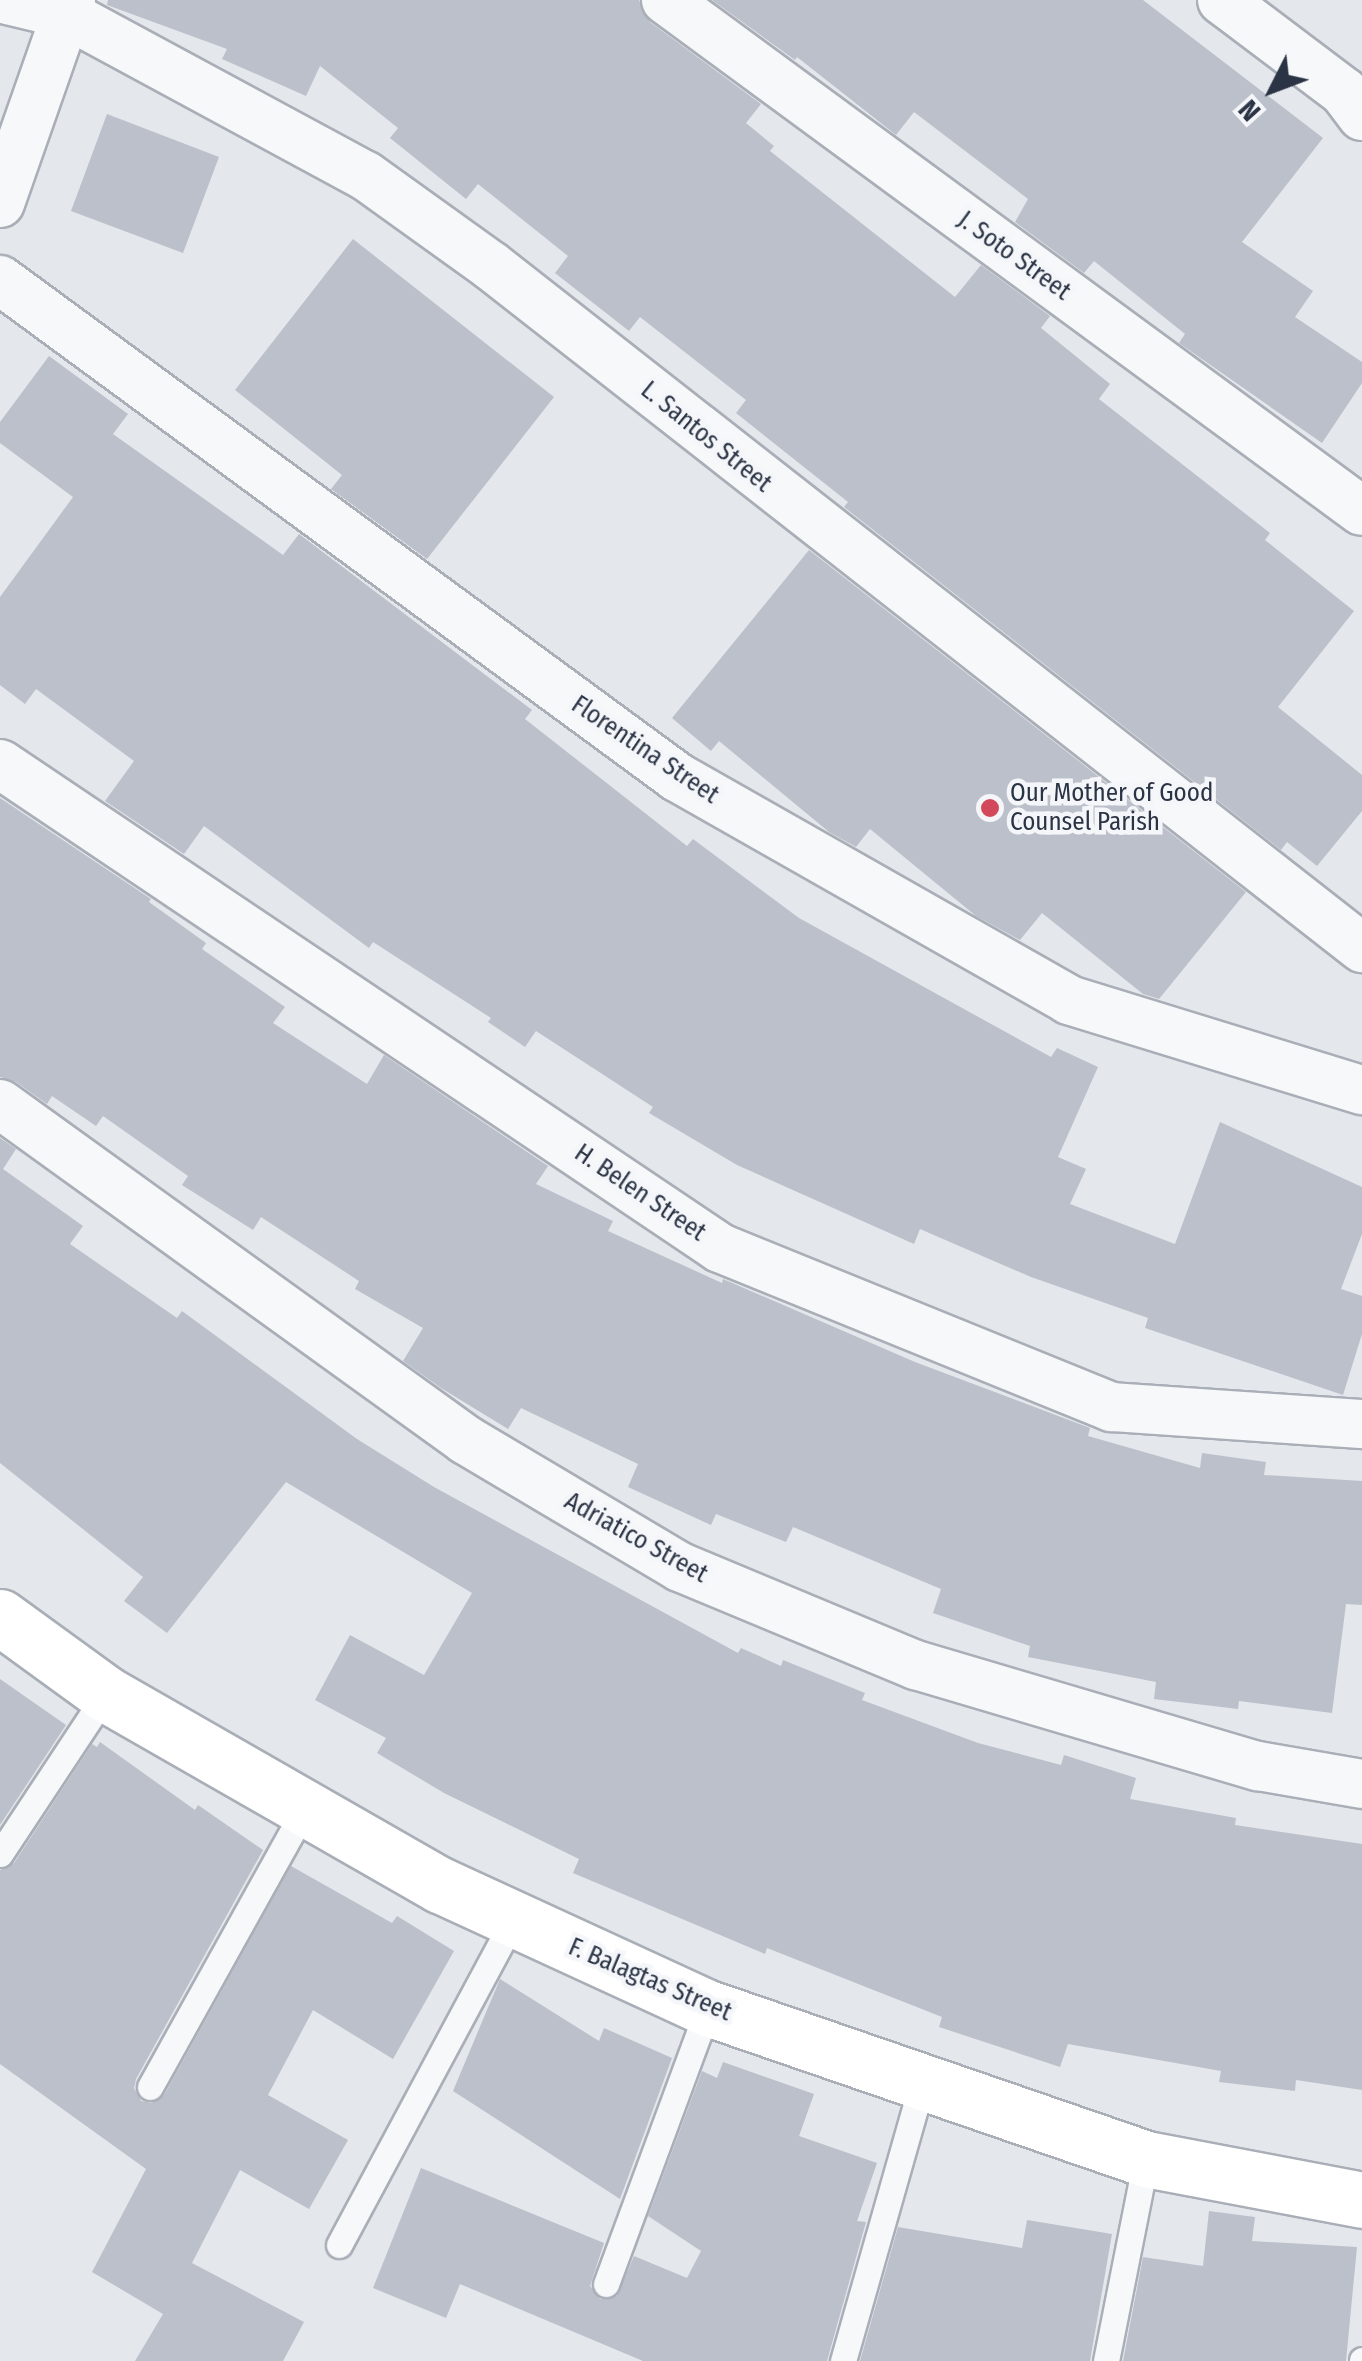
<!DOCTYPE html>
<html>
<head>
<meta charset="utf-8">
<style>
	body { margin:0 }
	#map { position:relative; width:1362px; height:2361px; overflow:hidden; background:#e4e7ec; font-family:"Fira Sans Condensed",sans-serif }
	div>[style] { position:absolute }
	.building>* { inset:0; background:#bbc0ca }
	.roads { filter:drop-shadow(2px 0 #a9aeb7) drop-shadow(-2px 0 #a9aeb7) drop-shadow(0 2px #a9aeb7) drop-shadow(0 -2px #a9aeb7) }
	.service>* { height:25px; margin:-12.5px; padding:0 12.5px; transform-origin:12.5px; border-radius:12.5px; background:#f7f8fa }
	.minor>* { height:48px; margin:-24px; padding:0 24px; transform-origin:24px; border-radius:24px; background:#f7f8fa }
	.secondary>* { height:55px; margin:-27.5px; padding:0 27.5px; transform-origin:27.5px; border-radius:27.5px; background:#fff }
	.dots>* { width:28px; height:28px; translate:-50% -50%; box-sizing:border-box; border:5px solid #f4f6f9; border-radius:50% }
	span { translate:-50% -50%; white-space:nowrap; text-align:center; line-height:1.15; -webkit-text-stroke:9px #f4f6f9; paint-order:stroke }
	.street-label { font-size:25px; color:#2b3445 }
	.poi-label { font-size:25px; color:#2b3445 }
	.left { translate:0 -50%; text-align:left }
	.north { position:absolute; left:1222px; top:40px; width:100px; height:100px; -webkit-text-stroke:8px #f4f6f9; paint-order:stroke; rotate:228deg; font-size:28px; font-weight:700; line-height:40px; text-align:center; color:#2b3445 }
	.north::after { content:''; display:block; margin:auto; width:35px; height:45px; background:#2b3445; clip-path:polygon(50% 0,100% 100%,50% 72%,0 100%) }
</style>
</head>
<body>
<div id="map">
	<div class="building">
		<i style="clip-path:polygon(108px 0,639px 0,650px 22px,761px 104px,746px 123px,774px 146px,770px 151px,955px 297px,981px 265px,1050px 316px,1041px 328px,1110px 384px,1099px 399px,1270px 533px,1265px 540px,1354px 611px,1278px 707px,1362px 775px,1362px 811px,1317px 866px,1287px 842px,1281px 850px,844px 507px,848px 502px,736px 413px,746px 400px,640px 317px,629px 331px,555px 273px,568px 256px,478px 184px,466px 199px,390px 138px,398px 128px,320px 66px,306px 96px,222px 59px,227px 49px,107px 5px)"></i>
		<i style="clip-path:polygon(712px 0,1143px 0,1323px 138px,1242px 242px,1313px 291px,1295px 317px,1362px 362px,1362px 383px,1322px 443px,1179px 343px,1185px 334px,1094px 261px,1084px 273px,1015px 222px,1028px 199px,914px 112px,896px 135px,797px 57px,795px 60px)"></i>
		<i style="clip-path:polygon(107px 114px,219px 157px,183px 253px,71px 211px)"></i>
		<i style="clip-path:polygon(353px 239px,554px 397px,427px 559px,331px 489px,342px 475px,235px 390px)"></i>
		<i style="clip-path:polygon(49px 356px,128px 414px,113px 434px,283px 555px,299px 534px,532px 710px,525px 719px,687px 846px,693px 839px,799px 918px,1051px 1057px,1057px 1048px,1098px 1067px,1058px 1157px,1086px 1169px,1070px 1204px,1175px 1244px,1220px 1122px,1362px 1187px,1362px 1234px,1341px 1289px,1362px 1296px,1362px 1334px,1343px 1395px,1145px 1328px,1148px 1318px,1031px 1277px,920px 1229px,914px 1244px,737px 1165px,649px 1113px,653px 1107px,536px 1031px,525px 1047px,488px 1022px,491px 1018px,373px 942px,369px 948px,204px 826px,184px 854px,105px 801px,134px 761px,36px 689px,25px 704px,0 685px,0 597px,73px 497px,0 443px,0 422px)"></i>
		<i style="clip-path:polygon(809px 550px,1246px 892px,1159px 999px,1143px 994px,1042px 913px,1020px 940px,976px 916px,870px 829px,856px 847px,829px 832px,719px 741px,711px 751px,672px 718px)"></i>
		<i style="clip-path:polygon(0 798px,151px 899px,149px 902px,206px 943px,202px 949px,285px 1007px,273px 1023px,367px 1084px,384px 1055px,548px 1166px,536px 1184px,613px 1221px,608px 1231px,722px 1283px,723px 1279px,915px 1362px,1090px 1428px,1088px 1436px,1200px 1468px,1202px 1453px,1266px 1462px,1264px 1475px,1362px 1481px,1362px 1605px,1346px 1604px,1332px 1713px,1239px 1701px,1238px 1709px,1154px 1699px,1156px 1682px,1028px 1657px,1030px 1646px,933px 1613px,941px 1589px,793px 1527px,786px 1542px,716px 1514px,711px 1525px,628px 1487px,638px 1464px,521px 1408px,508px 1429px,441px 1388px,403px 1361px,423px 1328px,355px 1289px,359px 1281px,261px 1217px,253px 1230px,182px 1185px,188px 1176px,103px 1116px,96px 1126px,52px 1096px,47px 1104px,16px 1082px,0 1077px)"></i>
		<i style="clip-path:polygon(0 1138px,16px 1149px,3px 1169px,83px 1226px,70px 1244px,177px 1318px,182px 1311px,357px 1439px,434px 1487px,738px 1653px,741px 1648px,781px 1666px,783px 1660px,865px 1693px,862px 1700px,978px 1743px,1061px 1765px,1064px 1755px,1136px 1778px,1130px 1799px,1236px 1818px,1235px 1825px,1362px 1844px,1362px 2090px,1296px 2080px,1295px 2091px,1219px 2082px,1221px 2071px,1068px 2044px,1060px 2067px,939px 2027px,942px 2017px,767px 1948px,765px 1954px,573px 1873px,579px 1859px,444px 1793px,377px 1753px,386px 1738px,315px 1700px,350px 1635px,424px 1675px,472px 1593px,286px 1482px,167px 1633px,124px 1601px,143px 1577px,0 1463px)"></i>
		<i style="clip-path:polygon(0 1679px,66px 1725px,0 1825px)"></i>
		<i style="clip-path:polygon(100px 1742px,195px 1810px,198px 1805px,263px 1850px,136px 2079px,134px 2088px,141px 2101px,151px 2103px,164px 2095px,291px 1866px,392px 1923px,397px 1916px,454px 1951px,393px 2059px,313px 2010px,268px 2095px,348px 2140px,309px 2209px,240px 2170px,192px 2263px,304px 2322px,283px 2361px,135px 2361px,163px 2314px,92px 2272px,146px 2169px,0 2064px,0 1870px,14px 1863px,92px 1744px,97px 1747px)"></i>
		<i style="clip-path:polygon(500px 1979px,599px 2041px,604px 2028px,672px 2058px,620px 2199px,453px 2091px)"></i>
		<i style="clip-path:polygon(723px 2062px,814px 2094px,799px 2136px,877px 2163px,857px 2221px,866px 2222px,827px 2361px,643px 2361px,460px 2284px,446px 2318px,373px 2288px,421px 2168px,604px 2243px,590px 2286px,600px 2299px,617px 2296px,634px 2256px,687px 2278px,701px 2251px,648px 2216px,702px 2071px,717px 2078px)"></i>
		<i style="clip-path:polygon(1209px 2211px,1255px 2217px,1252px 2241px,1357px 2247px,1346px 2361px,1123px 2361px,1143px 2257px,1203px 2266px)"></i>
		<i style="clip-path:polygon(1027px 2220px,1112px 2234px,1090px 2361px,860px 2361px,898px 2227px,1022px 2248px)"></i>
	</div>
	<div class="roads">
		<div class="service">
			<i style="left:0;top:1854px;width:192px;rotate:-56.5deg"></i>
			<i style="left:150px;top:2087px;width:319px;rotate:-60.9deg"></i>
			<i style="left:339px;top:2245px;width:369px;rotate:-61.8deg"></i>
			<i style="left:606px;top:2284px;width:294px;rotate:-69.7deg"></i>
			<i style="left:843px;top:2361px;width:289px;rotate:-74.1deg"></i>
			<i style="left:1106px;top:2361px;width:206px;rotate:-78.8deg"></i>
			<i style="left:1362px;top:2361px;width:1px;rotate:-90deg"></i>
		</div>
		<div class="minor">
			<i style="left:7px;top:0;width:61px;rotate:13.3deg"></i>
			<i style="left:66px;top:14px;width:341px;rotate:28.4deg"></i>
			<i style="left:366px;top:176px;width:153px;rotate:35.7deg"></i>
			<i style="left:490px;top:265px;width:1108px;rotate:38.07deg"></i>
			<i style="left:666px;top:0;width:863px;rotate:36.29deg"></i>
			<i style="left:1222px;top:0;width:153px;rotate:37deg"></i>
			<i style="left:1344px;top:92px;width:30px;rotate:53deg"></i>
			<i style="left:0;top:203px;width:215px;rotate:-70.7deg"></i>
			<i style="left:0;top:280px;width:840px;rotate:36.28deg"></i>
			<i style="left:677px;top:777px;width:451px;rotate:29.6deg"></i>
			<i style="left:1069px;top:1000px;width:307px;rotate:17.1deg"></i>
			<i style="left:0;top:764px;width:868px;rotate:33.91deg"></i>
			<i style="left:720px;top:1248px;width:423px;rotate:22.1deg"></i>
			<i style="left:1112px;top:1407px;width:251px;rotate:3.9deg"></i>
			<i style="left:0;top:1104px;width:575px;rotate:35.79deg"></i>
			<i style="left:466px;top:1440px;width:249px;rotate:30.7deg"></i>
			<i style="left:680px;top:1567px;width:256px;rotate:22.6deg"></i>
			<i style="left:916px;top:1665px;width:357px;rotate:16.5deg"></i>
			<i style="left:1258px;top:1766px;width:106px;rotate:9.8deg"></i>
		</div>
		<div class="secondary">
			<i style="left:0;top:1617px;width:131px;rotate:36deg"></i>
			<i style="left:106px;top:1694px;width:385px;rotate:29.8deg"></i>
			<i style="left:440px;top:1885px;width:295px;rotate:24.7deg"></i>
			<i style="left:708px;top:2008px;width:463px;rotate:19deg"></i>
			<i style="left:1146px;top:2159px;width:220px;rotate:10.7deg"></i>
		</div>
	</div>
	<div class="dots">
		<i style="left:990px;top:808px;background:#d1495b"></i>
	</div>
	<div class="street-label">
		<span style="left:1014px;top:256px;rotate:36deg">J. Soto Street</span>
		<span style="left:706px;top:437px;rotate:39deg">L. Santos Street</span>
		<span style="left:645px;top:750px;rotate:34deg">Florentina Street</span>
		<span style="left:640px;top:1193px;rotate:34deg">H. Belen Street</span>
		<span style="left:636px;top:1538px;rotate:29deg">Adriatico Street</span>
		<span style="left:650px;top:1980px;rotate:23deg">F. Balagtas Street</span>
	</div>
	<div class="poi-label">
		<span class="left" style="left:1010px;top:808px">Our Mother of Good<br>Counsel Parish</span>
	</div>
	<div class="north">N</div>
</div>
</body>
</html>
